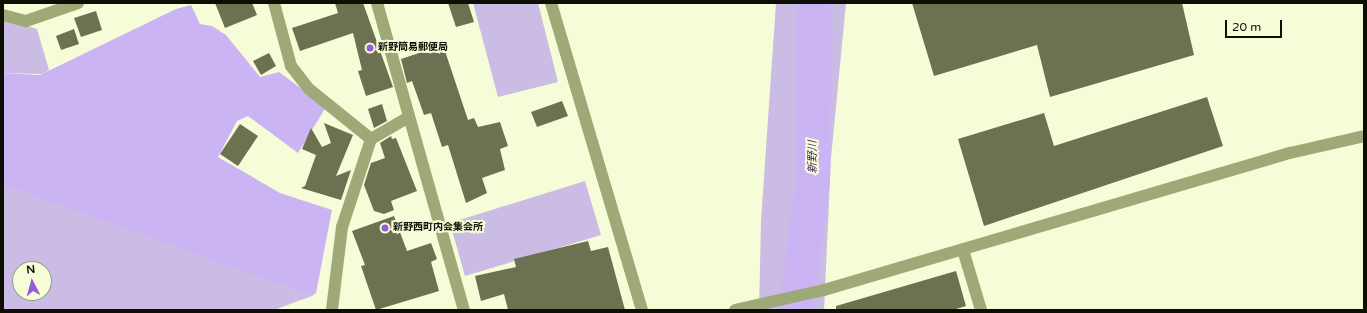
<!DOCTYPE html>
<html>
<head>
<meta charset="utf-8">
<style>
	body { margin:0 }
	#map { position:relative; width:1367px; height:313px; overflow:hidden; background:#f5fcd7; font-family:"Varela Round","Noto Sans JP",sans-serif }
	div>[style] { position:absolute }
	.green>* { inset:0; background:#cabce4 }
	.forest>* { inset:0; background:#cbb4f3 }
	.river>* { height:34px; margin:-17px; padding:0 17px; transform-origin:17px; border-radius:17px; background:#cbb4f3 }
	.building>* { inset:0; background:#6b7151 }
	.minor>* { height:12px; margin:-6px; padding:0 6px; transform-origin:6px; border-radius:6px; background:#9fa877 }
	.dots>* { width:11px; height:11px; translate:-50% -50%; box-sizing:border-box; border:2px solid #f5fcd7; border-radius:50% }
	span { translate:-50% -50%; white-space:nowrap; text-align:center; line-height:1.15; -webkit-text-stroke:4px #f5fcd7; paint-order:stroke }
	.poi-label { font-size:10px; color:#0d0f04; font-weight:700 }
	.left { translate:0 -50%; text-align:left }
	.water-label { font-size:11px; color:#401e67; font-style:italic }
	.frame { position:absolute; inset:0; border:4px solid #0d0f04; pointer-events:none }
	.north { position:absolute; left:12px; top:261px; width:40px; height:40px; box-sizing:border-box; background:#f5fcd7; border:1px solid #989d83; border-radius:50%; rotate:354deg; font-size:11px; font-weight:700; line-height:16px; text-align:center; color:#0d0f04 }
	.north::after { content:''; display:block; margin:auto; width:14px; height:18px; background:#935ed7; clip-path:polygon(50% 0,100% 100%,50% 72%,0 100%) }
	.scale { position:absolute; left:1225px; top:20px; width:57px; height:18px; box-sizing:border-box; border:2px solid #0d0f04; border-top:0; padding-left:5px; font-size:12px; line-height:14px; white-space:nowrap; color:#0d0f04; -webkit-text-stroke:3px #f5fcd7; paint-order:stroke }
</style>
</head>
<body>
<div id="map">
	<div class="green">
		<i style="clip-path:polygon(473px 3px,538px 3px,558px 82px,498px 97px)"></i>
		<i style="clip-path:polygon(776px 3px,846px 3px,831px 158px,824px 310px,759px 310px,761px 221px)"></i>
		<i style="clip-path:polygon(3px 18px,37px 29px,49px 70px,42px 74px,3px 73px)"></i>
		<i style="clip-path:polygon(585px 181px,601px 235px,465px 276px,450px 223px)"></i>
		<i style="clip-path:polygon(evenodd,3px 184px,12px 185px,312px 296px,274px 310px,3px 310px,3px 184px,20px 269px,44px 269px,44px 293px,20px 293px,20px 269px)"></i>
	</div>
	<div class="forest">
		<i style="clip-path:polygon(191px 5px,200px 24px,212px 26px,226px 35px,260px 77px,279px 72px,326px 107px,298px 153px,248px 116px,237px 121px,218px 157px,280px 193px,332px 210px,316px 293px,312px 296px,3px 184px,3px 73px,40px 75px,176px 9px)"></i>
	</div>
	<div class="river">
		<i style="left:796px;top:310px;width:132px;rotate:-82.6deg"></i>
		<i style="left:813px;top:179px;width:176px;rotate:-89.7deg"></i>
	</div>
	<div class="building">
		<i style="clip-path:polygon(215px 3px,252px 3px,257px 15px,225px 28px)"></i>
		<i style="clip-path:polygon(335px 3px,363px 3px,393px 87px,366px 96px,358px 71px,362px 70px,353px 33px,300px 51px,292px 28px,338px 13px)"></i>
		<i style="clip-path:polygon(448px 3px,468px 3px,474px 22px,456px 27px)"></i>
		<i style="clip-path:polygon(912px 3px,1182px 3px,1194px 55px,1050px 97px,1037px 45px,934px 76px)"></i>
		<i style="clip-path:polygon(96px 11px,102px 30px,81px 37px,74px 18px)"></i>
		<i style="clip-path:polygon(74px 29px,79px 44px,61px 50px,56px 36px)"></i>
		<i style="clip-path:polygon(443px 45px,468px 120px,474px 118px,478px 127px,500px 122px,508px 146px,500px 149px,505px 170px,482px 178px,487px 193px,466px 203px,448px 145px,442px 147px,431px 113px,424px 115px,412px 81px,407px 83px,401px 59px)"></i>
		<i style="clip-path:polygon(269px 53px,276px 66px,261px 75px,253px 61px)"></i>
		<i style="clip-path:polygon(1207px 97px,1223px 146px,984px 226px,958px 139px,1044px 113px,1054px 146px)"></i>
		<i style="clip-path:polygon(562px 101px,568px 116px,537px 127px,531px 112px)"></i>
		<i style="clip-path:polygon(382px 104px,387px 121px,374px 128px,368px 109px)"></i>
		<i style="clip-path:polygon(324px 123px,353px 135px,336px 176px,351px 170px,341px 200px,301px 188px,305px 186px,316px 155px,302px 149px,311px 128px,322px 147px,331px 143px)"></i>
		<i style="clip-path:polygon(240px 124px,258px 136px,238px 166px,220px 154px)"></i>
		<i style="clip-path:polygon(391px 136px,392px 139px,396px 138px,417px 191px,391px 201px,394px 210px,384px 214px,374px 211px,364px 185px,371px 163px,385px 158px,380px 143px)"></i>
		<i style="clip-path:polygon(394px 216px,407px 251px,431px 243px,437px 259px,431px 262px,439px 291px,376px 310px,361px 266px,365px 265px,352px 231px)"></i>
		<i style="clip-path:polygon(588px 241px,591px 251px,608px 247px,625px 310px,508px 310px,504px 294px,481px 301px,475px 276px,516px 267px,514px 259px)"></i>
		<i style="clip-path:polygon(956px 271px,966px 306px,953px 310px,836px 310px,836px 306px)"></i>
	</div>
	<div class="minor">
		<i style="left:274px;top:3px;width:65px;rotate:74.9deg"></i>
		<i style="left:291px;top:66px;width:29px;rotate:52deg"></i>
		<i style="left:309px;top:89px;width:80px;rotate:38.9deg"></i>
		<i style="left:371px;top:139px;width:93px;rotate:108.2deg"></i>
		<i style="left:342px;top:227px;width:84px;rotate:96.9deg"></i>
		<i style="left:377px;top:3px;width:319px;rotate:74.2deg"></i>
		<i style="left:551px;top:3px;width:320px;rotate:73.5deg"></i>
		<i style="left:3px;top:15px;width:24px;rotate:15deg"></i>
		<i style="left:26px;top:21px;width:55px;rotate:-19.1deg"></i>
		<i style="left:371px;top:139px;width:44px;rotate:-30.1deg"></i>
		<i style="left:963px;top:250px;width:63px;rotate:73.3deg"></i>
		<i style="left:735px;top:310px;width:91px;rotate:-12.7deg"></i>
		<i style="left:824px;top:290px;width:486px;rotate:-16.4deg"></i>
		<i style="left:1290px;top:153px;width:76px;rotate:-12.9deg"></i>
	</div>
	<div class="dots">
		<i style="left:370px;top:48px;background:#935ed7"></i>
		<i style="left:385px;top:228px;background:#935ed7"></i>
	</div>
	<div class="poi-label">
		<span class="left" style="left:378px;top:48px">新野簡易郵便局</span>
		<span class="left" style="left:393px;top:228px">新野西町内会集会所</span>
	</div>
	<div class="water-label">
		<span style="left:813px;top:157px;rotate:-90deg">新野川</span>
	</div>
	<div class="frame"></div>
	<div class="north">N</div>
	<div class="scale">20 m</div>
</div>
</body>
</html>
